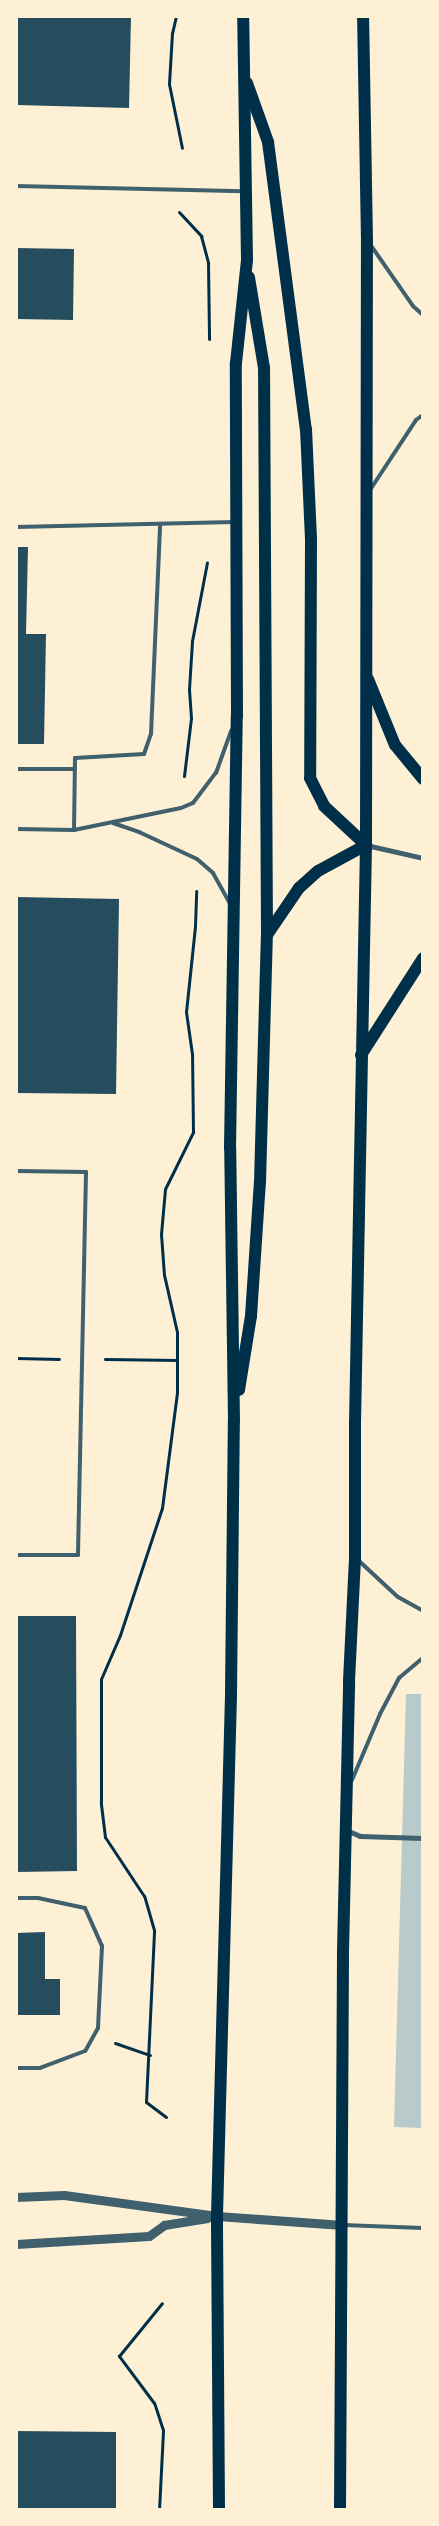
<!DOCTYPE html>
<html>
<head>
<meta charset="utf-8">
<style>
	body { margin:0 }
	#map { position:relative; width:439px; height:2526px; overflow:hidden; background:#fdf0d5; font-family:Overpass,sans-serif }
	div>[style] { position:absolute }
	.green>* { inset:0; background:#b9caca }
	.building>* { inset:0; background:#264d5e }
	.path>* { height:3px; margin:-1.5px; padding:0 1.5px; transform-origin:1.5px; border-radius:1.5px; background:#003049 }
	.service>* { height:4px; margin:-2px; padding:0 2px; transform-origin:2px; border-radius:2px; background:#3f606c }
	.minor>* { height:5px; margin:-2.5px; padding:0 2.5px; transform-origin:2.5px; border-radius:2.5px; background:#3f606c }
	.tertiary>* { height:9px; margin:-4.5px; padding:0 4.5px; transform-origin:4.5px; border-radius:4.5px; background:#3f606c }
	.primary>* { height:12px; margin:-6px; padding:0 6px; transform-origin:6px; border-radius:6px; background:#003049 }
	span { translate:-50% -50%; white-space:nowrap; text-align:center; line-height:1.15; -webkit-text-stroke:5px #fdf0d5; paint-order:stroke }
	.frame { position:absolute; inset:0; border:18px solid #fdf0d5; pointer-events:none }
</style>
</head>
<body>
<div id="map">
	<div class="green">
		<i style="clip-path:polygon(406px 1694px,423px 1694px,423px 2128px,394px 2127px)"></i>
	</div>
	<div class="building">
		<i style="clip-path:polygon(16px 16px,131px 16px,129px 108px,16px 105px)"></i>
		<i style="clip-path:polygon(16px 248px,74px 249px,73px 320px,16px 319px)"></i>
		<i style="clip-path:polygon(16px 547px,28px 547px,26px 634px,46px 634px,44px 744px,16px 744px)"></i>
		<i style="clip-path:polygon(16px 897px,119px 899px,116px 1094px,16px 1093px)"></i>
		<i style="clip-path:polygon(16px 1616px,76px 1616px,77px 1871px,16px 1872px)"></i>
		<i style="clip-path:polygon(45px 1932px,45px 1979px,60px 1979px,60px 2015px,16px 2015px,16px 1933px)"></i>
		<i style="clip-path:polygon(16px 2431px,116px 2432px,116px 2510px,16px 2510px)"></i>
	</div>
	<div class="path">
		<i style="left:176px;top:16px;width:17px;rotate:103deg"></i>
		<i style="left:172px;top:33px;width:51px;rotate:93.4deg"></i>
		<i style="left:169px;top:84px;width:65px;rotate:78.5deg"></i>
		<i style="left:179px;top:212px;width:33px;rotate:47deg"></i>
		<i style="left:201px;top:236px;width:28px;rotate:75deg"></i>
		<i style="left:208px;top:263px;width:76px;rotate:89.2deg"></i>
		<i style="left:184px;top:776px;width:58px;rotate:-83.1deg"></i>
		<i style="left:191px;top:718px;width:29px;rotate:-94deg"></i>
		<i style="left:189px;top:689px;width:48px;rotate:-86.4deg"></i>
		<i style="left:192px;top:641px;width:80px;rotate:-79.2deg"></i>
		<i style="left:16px;top:1358px;width:43px;rotate:1.3deg"></i>
		<i style="left:105px;top:1359px;width:72px;rotate:0.8deg"></i>
		<i style="left:115px;top:2043px;width:37px;rotate:19deg"></i>
		<i style="left:166px;top:2117px;width:25px;rotate:-143deg"></i>
		<i style="left:146px;top:2102px;width:172px;rotate:-87.3deg"></i>
		<i style="left:154px;top:1930px;width:35px;rotate:-106deg"></i>
		<i style="left:144px;top:1896px;width:71px;rotate:-123.5deg"></i>
		<i style="left:105px;top:1837px;width:35px;rotate:-97deg"></i>
		<i style="left:101px;top:1802px;width:123px;rotate:-90deg"></i>
		<i style="left:101px;top:1679px;width:48px;rotate:-66.6deg"></i>
		<i style="left:120px;top:1635px;width:134px;rotate:-71.7deg"></i>
		<i style="left:162px;top:1508px;width:117px;rotate:-82.6deg"></i>
		<i style="left:177px;top:1392px;width:60px;rotate:-90deg"></i>
		<i style="left:177px;top:1332px;width:58px;rotate:-102.8deg"></i>
		<i style="left:164px;top:1275px;width:41px;rotate:-94.2deg"></i>
		<i style="left:161px;top:1234px;width:45px;rotate:-84.9deg"></i>
		<i style="left:165px;top:1189px;width:64px;rotate:-63.8deg"></i>
		<i style="left:193px;top:1132px;width:78px;rotate:-90.7deg"></i>
		<i style="left:192px;top:1054px;width:42px;rotate:-98.1deg"></i>
		<i style="left:186px;top:1012px;width:86px;rotate:-84deg"></i>
		<i style="left:195px;top:926px;width:35px;rotate:-88deg"></i>
		<i style="left:159px;top:2510px;width:80px;rotate:-87.1deg"></i>
		<i style="left:163px;top:2430px;width:28px;rotate:-108deg"></i>
		<i style="left:154px;top:2403px;width:59px;rotate:-126.7deg"></i>
		<i style="left:119px;top:2356px;width:68px;rotate:-50.9deg"></i>
	</div>
	<div class="service">
		<i style="left:16px;top:186px;width:228px;rotate:1.3deg"></i>
		<i style="left:372px;top:247px;width:72px;rotate:55.2deg"></i>
		<i style="left:413px;top:306px;width:13px;rotate:42deg"></i>
		<i style="left:370px;top:490px;width:84px;rotate:-56.7deg"></i>
		<i style="left:416px;top:420px;width:9px;rotate:-36deg"></i>
		<i style="left:16px;top:527px;width:218px;rotate:-1.3deg"></i>
		<i style="left:16px;top:769px;width:58px"></i>
		<i style="left:113px;top:823px;width:28px;rotate:19deg"></i>
		<i style="left:139px;top:832px;width:64px;rotate:25deg"></i>
		<i style="left:197px;top:859px;width:21px;rotate:41deg"></i>
		<i style="left:213px;top:873px;width:35px;rotate:61deg"></i>
		<i style="left:16px;top:829px;width:58px;rotate:1deg"></i>
		<i style="left:74px;top:830px;width:109px;rotate:-11.6deg"></i>
		<i style="left:181px;top:808px;width:13px;rotate:-23deg"></i>
		<i style="left:193px;top:803px;width:38px;rotate:-53deg"></i>
		<i style="left:216px;top:773px;width:45px;rotate:-70.3deg"></i>
		<i style="left:74px;top:830px;width:72px;rotate:-89.2deg"></i>
		<i style="left:75px;top:758px;width:69px;rotate:-3.3deg"></i>
		<i style="left:144px;top:754px;width:21px;rotate:-71deg"></i>
		<i style="left:151px;top:734px;width:209px;rotate:-87.5deg"></i>
		<i style="left:16px;top:1171px;width:70px;rotate:0.8deg"></i>
		<i style="left:86px;top:1172px;width:383px;rotate:91.2deg"></i>
		<i style="left:78px;top:1555px;width:62px;rotate:180deg"></i>
		<i style="left:358px;top:1560px;width:54px;rotate:42.8deg"></i>
		<i style="left:398px;top:1597px;width:29px;rotate:29deg"></i>
		<i style="left:352px;top:1780px;width:72px;rotate:-67deg"></i>
		<i style="left:380px;top:1714px;width:41px;rotate:-62.2deg"></i>
		<i style="left:399px;top:1678px;width:31px;rotate:-40deg"></i>
		<i style="left:16px;top:1898px;width:22px"></i>
		<i style="left:38px;top:1898px;width:48px;rotate:12deg"></i>
		<i style="left:85px;top:1908px;width:42px;rotate:65.9deg"></i>
		<i style="left:102px;top:1946px;width:82px;rotate:92.8deg"></i>
		<i style="left:98px;top:2028px;width:26px;rotate:119deg"></i>
		<i style="left:85px;top:2051px;width:48px;rotate:159.3deg"></i>
		<i style="left:40px;top:2068px;width:24px;rotate:180deg"></i>
		<i style="left:343px;top:2225px;width:80px;rotate:2.1deg"></i>
	</div>
	<div class="minor">
		<i style="left:366px;top:845px;width:58px;rotate:12.8deg"></i>
		<i style="left:346px;top:1830px;width:15px;rotate:23deg"></i>
		<i style="left:360px;top:1836px;width:63px;rotate:1.8deg"></i>
	</div>
	<div class="tertiary">
		<i style="left:16px;top:2197px;width:48px;rotate:-2.4deg"></i>
		<i style="left:64px;top:2195px;width:154px;rotate:7.8deg"></i>
		<i style="left:217px;top:2216px;width:126px;rotate:4.1deg"></i>
		<i style="left:16px;top:2244px;width:133px;rotate:-3.4deg"></i>
		<i style="left:149px;top:2236px;width:19px;rotate:-36deg"></i>
		<i style="left:164px;top:2225px;width:44px;rotate:-9.2deg"></i>
	</div>
	<div class="primary">
		<i style="left:247px;top:83px;width:63px;rotate:70.4deg"></i>
		<i style="left:268px;top:142px;width:290px;rotate:82.5deg"></i>
		<i style="left:306px;top:429px;width:110px;rotate:87.4deg"></i>
		<i style="left:311px;top:539px;width:239px;rotate:90.2deg"></i>
		<i style="left:310px;top:778px;width:31px;rotate:63deg"></i>
		<i style="left:324px;top:806px;width:57px;rotate:42.9deg"></i>
		<i style="left:368px;top:679px;width:71px;rotate:67.8deg"></i>
		<i style="left:395px;top:745px;width:44px;rotate:50.5deg"></i>
		<i style="left:267px;top:935px;width:57px;rotate:-55.8deg"></i>
		<i style="left:299px;top:888px;width:25px;rotate:-42deg"></i>
		<i style="left:318px;top:871px;width:55px;rotate:-28.4deg"></i>
		<i style="left:361px;top:1055px;width:115px;rotate:-57.4deg"></i>
		<i style="left:239px;top:1390px;width:75px;rotate:-80.8deg"></i>
		<i style="left:251px;top:1316px;width:134px;rotate:-86.2deg"></i>
		<i style="left:260px;top:1182px;width:247px;rotate:-88.4deg"></i>
		<i style="left:267px;top:935px;width:567px;rotate:-90.3deg"></i>
		<i style="left:264px;top:368px;width:92px;rotate:-99.4deg"></i>
		<i style="left:219px;top:2510px;width:294px;rotate:-90.4deg"></i>
		<i style="left:217px;top:2216px;width:521px;rotate:-88.46deg"></i>
		<i style="left:231px;top:1695px;width:274px;rotate:-89.4deg"></i>
		<i style="left:234px;top:1421px;width:273px;rotate:-90.8deg"></i>
		<i style="left:230px;top:1148px;width:432px;rotate:-89.1deg"></i>
		<i style="left:237px;top:716px;width:353px;rotate:-90.2deg"></i>
		<i style="left:236px;top:363px;width:104px;rotate:-83.9deg"></i>
		<i style="left:247px;top:260px;width:244px;rotate:-90.9deg"></i>
		<i style="left:340px;top:2510px;width:558px;rotate:-89.69deg"></i>
		<i style="left:343px;top:1952px;width:271px;rotate:-88.7deg"></i>
		<i style="left:349px;top:1681px;width:124px;rotate:-87.2deg"></i>
		<i style="left:355px;top:1557px;width:134px;rotate:-90deg"></i>
		<i style="left:355px;top:1423px;width:578px;rotate:-88.91deg"></i>
		<i style="left:366px;top:845px;width:604px;rotate:-89.91deg"></i>
		<i style="left:367px;top:241px;width:225px;rotate:-91deg"></i>
	</div>
	<div class="frame"></div>
</div>
</body>
</html>
